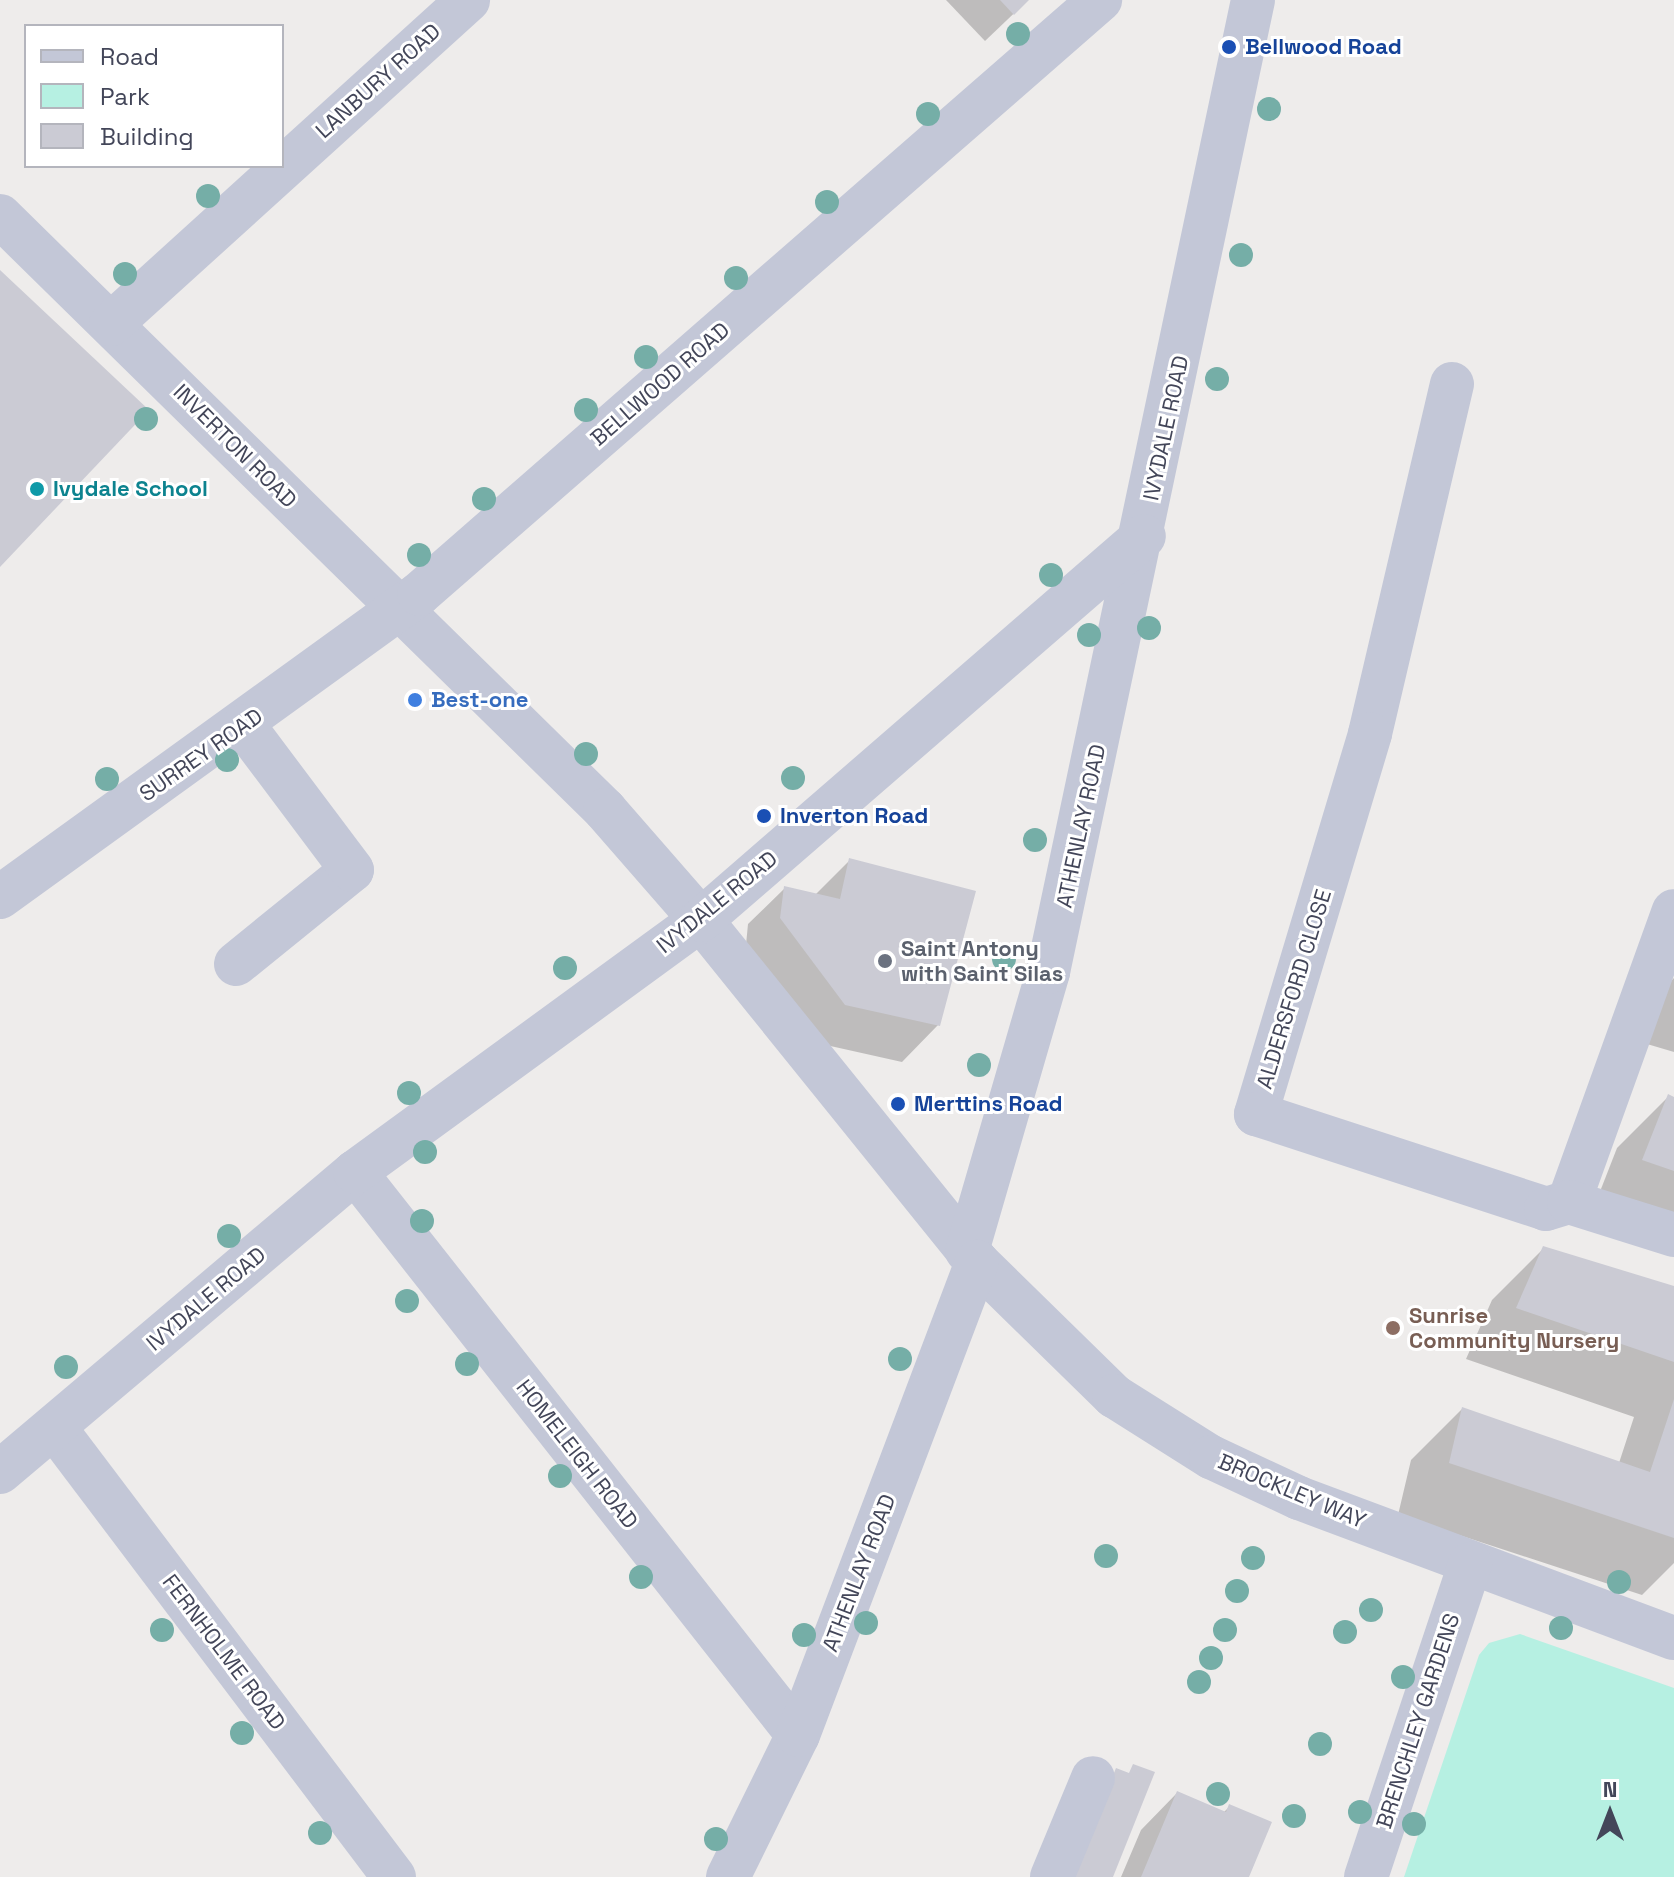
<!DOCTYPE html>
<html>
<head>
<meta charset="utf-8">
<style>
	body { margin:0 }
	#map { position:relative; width:1674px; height:1877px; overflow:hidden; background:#eeeceb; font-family:"Space Grotesk",sans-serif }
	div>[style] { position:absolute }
	.green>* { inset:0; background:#b6f0e2 }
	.shadow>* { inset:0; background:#0003 }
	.building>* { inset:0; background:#cbcbd4 }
	.minor>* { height:44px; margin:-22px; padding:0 22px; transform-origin:22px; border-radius:22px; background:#c3c7d7 }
	.trees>* { width:24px; height:24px; margin:-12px; border-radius:50%; background:#75aea7 }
	.dots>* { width:22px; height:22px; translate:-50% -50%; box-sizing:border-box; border:4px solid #fff; border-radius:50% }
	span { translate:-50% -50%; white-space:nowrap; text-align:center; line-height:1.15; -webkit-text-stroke:6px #fff; paint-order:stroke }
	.transit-label { font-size:22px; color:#164399; font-weight:700 }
	.left { translate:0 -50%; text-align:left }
	.street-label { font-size:22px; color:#434659 }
	.culture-label { font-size:22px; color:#0d838f; font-weight:700 }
	.shop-label { font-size:22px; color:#366cbe; font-weight:700 }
	.worship-label { font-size:22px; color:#5b616d; font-weight:700 }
	.education-label { font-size:22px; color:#785e54; font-weight:700 }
	.legend { position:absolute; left:24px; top:24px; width:260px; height:144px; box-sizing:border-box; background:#fff; border:2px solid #b4b5bd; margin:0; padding:10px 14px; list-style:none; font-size:24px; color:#434659 }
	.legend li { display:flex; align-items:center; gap:16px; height:40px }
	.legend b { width:40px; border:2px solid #b4b5bd }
	.north { position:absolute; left:1570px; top:1773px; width:80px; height:80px; -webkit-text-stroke:6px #fff; paint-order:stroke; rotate:0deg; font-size:22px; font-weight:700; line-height:32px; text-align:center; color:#434659 }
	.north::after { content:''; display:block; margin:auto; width:28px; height:36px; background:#434659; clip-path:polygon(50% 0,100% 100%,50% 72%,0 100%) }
</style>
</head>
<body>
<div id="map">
	<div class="green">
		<i style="clip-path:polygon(1520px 1634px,1674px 1688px,1674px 1877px,1404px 1877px,1479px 1655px,1489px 1643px)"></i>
	</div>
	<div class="shadow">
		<i style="clip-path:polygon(946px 0,1028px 0,985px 41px)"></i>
		<i style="clip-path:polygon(849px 861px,938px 1025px,902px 1062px,808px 1041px,745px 955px,748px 924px,785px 888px,815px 895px)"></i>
		<i style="clip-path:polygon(1674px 978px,1674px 1052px,1647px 1044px,1666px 986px)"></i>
		<i style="clip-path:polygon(1668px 1097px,1674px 1099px,1674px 1240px,1592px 1212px,1617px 1148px)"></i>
		<i style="clip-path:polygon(1544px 1248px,1674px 1288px,1674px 1563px,1642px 1595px,1398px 1515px,1411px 1460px,1462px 1409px,1619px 1463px,1634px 1417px,1466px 1359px,1492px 1300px)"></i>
		<i style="clip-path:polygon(1177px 1793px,1223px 1813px,1230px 1806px,1247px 1877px,1121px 1877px,1141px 1830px)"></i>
	</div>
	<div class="building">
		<i style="clip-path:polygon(1000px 0,1029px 0,1014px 15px)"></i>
		<i style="clip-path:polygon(0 270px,149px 410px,0 567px)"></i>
		<i style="clip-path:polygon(849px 858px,976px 891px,940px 1026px,845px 1005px,780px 918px,784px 886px,840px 899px)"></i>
		<i style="clip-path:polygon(1668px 1094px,1674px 1097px,1674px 1171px,1642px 1160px)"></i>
		<i style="clip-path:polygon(1543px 1246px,1674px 1286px,1674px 1362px,1516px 1308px)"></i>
		<i style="clip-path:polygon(1674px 1399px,1674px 1538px,1449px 1463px,1462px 1407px,1650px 1472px)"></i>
		<i style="clip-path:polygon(1133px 1764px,1155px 1772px,1113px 1877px,1072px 1877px,1116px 1768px,1129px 1773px)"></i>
		<i style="clip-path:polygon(1177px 1791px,1226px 1812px,1229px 1804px,1272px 1822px,1249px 1877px,1141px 1877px)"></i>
	</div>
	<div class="minor">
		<i style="left:0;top:216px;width:848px;rotate:44.47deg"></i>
		<i style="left:605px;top:810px;width:146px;rotate:48.9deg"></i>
		<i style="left:701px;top:920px;width:439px;rotate:51.1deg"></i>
		<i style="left:977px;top:1262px;width:192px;rotate:44.4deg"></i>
		<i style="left:1114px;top:1396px;width:115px;rotate:32.2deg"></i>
		<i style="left:1211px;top:1457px;width:97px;rotate:25deg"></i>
		<i style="left:1299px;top:1498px;width:400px;rotate:20.5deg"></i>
		<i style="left:111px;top:324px;width:482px;rotate:-42.2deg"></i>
		<i style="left:1452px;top:384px;width:359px;rotate:103.2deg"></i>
		<i style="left:1370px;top:734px;width:397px;rotate:106.7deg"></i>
		<i style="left:1256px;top:1114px;width:305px;rotate:18.1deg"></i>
		<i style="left:1546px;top:1209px;width:24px;rotate:-17deg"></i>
		<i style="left:1569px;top:1202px;width:309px;rotate:-70.2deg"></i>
		<i style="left:0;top:897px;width:517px;rotate:-35.87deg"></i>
		<i style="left:419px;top:594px;width:904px;rotate:-41.1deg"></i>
		<i style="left:236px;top:964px;width:149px;rotate:-39deg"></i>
		<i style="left:352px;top:870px;width:180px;rotate:-126.9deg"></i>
		<i style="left:355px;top:1172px;width:716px;rotate:51.8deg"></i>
		<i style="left:1569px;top:1202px;width:110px;rotate:17.4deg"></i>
		<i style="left:967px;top:1251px;width:291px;rotate:-73.8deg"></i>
		<i style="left:1048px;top:972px;width:993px;rotate:-78.09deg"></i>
		<i style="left:54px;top:1427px;width:564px;rotate:52.93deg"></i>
		<i style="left:0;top:1472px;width:465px;rotate:-40.2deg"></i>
		<i style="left:355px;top:1172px;width:428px;rotate:-36.1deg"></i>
		<i style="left:701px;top:920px;width:586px;rotate:-40.92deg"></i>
		<i style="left:728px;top:1877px;width:158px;rotate:-63.8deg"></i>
		<i style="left:798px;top:1735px;width:506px;rotate:-69.27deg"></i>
		<i style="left:1052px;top:1877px;width:107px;rotate:-67.5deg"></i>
		<i style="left:1366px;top:1877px;width:330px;rotate:-71.6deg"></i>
	</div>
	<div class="trees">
		<i style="left:1018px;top:34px"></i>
		<i style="left:1269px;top:109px"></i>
		<i style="left:928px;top:114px"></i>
		<i style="left:208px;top:196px"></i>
		<i style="left:827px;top:202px"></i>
		<i style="left:1241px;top:255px"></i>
		<i style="left:125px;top:274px"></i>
		<i style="left:736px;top:278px"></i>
		<i style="left:646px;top:357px"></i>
		<i style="left:1217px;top:379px"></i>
		<i style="left:586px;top:410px"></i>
		<i style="left:146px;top:419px"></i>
		<i style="left:484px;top:499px"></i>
		<i style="left:419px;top:555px"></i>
		<i style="left:1051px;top:575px"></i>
		<i style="left:1149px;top:628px"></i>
		<i style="left:1089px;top:635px"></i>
		<i style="left:586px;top:754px"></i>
		<i style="left:227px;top:760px"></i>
		<i style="left:793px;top:778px"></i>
		<i style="left:107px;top:779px"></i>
		<i style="left:1035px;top:840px"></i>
		<i style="left:1004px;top:959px"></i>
		<i style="left:565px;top:968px"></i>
		<i style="left:979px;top:1065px"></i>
		<i style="left:409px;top:1093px"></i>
		<i style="left:425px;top:1152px"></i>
		<i style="left:422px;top:1221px"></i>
		<i style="left:229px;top:1236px"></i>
		<i style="left:407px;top:1301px"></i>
		<i style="left:900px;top:1359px"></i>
		<i style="left:467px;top:1364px"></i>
		<i style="left:66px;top:1367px"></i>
		<i style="left:560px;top:1476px"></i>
		<i style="left:1106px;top:1556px"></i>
		<i style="left:1253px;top:1558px"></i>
		<i style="left:641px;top:1577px"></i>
		<i style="left:1619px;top:1582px"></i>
		<i style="left:1237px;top:1591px"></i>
		<i style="left:1371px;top:1610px"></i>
		<i style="left:866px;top:1623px"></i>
		<i style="left:1561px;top:1628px"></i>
		<i style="left:162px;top:1630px"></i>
		<i style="left:1225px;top:1630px"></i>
		<i style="left:1345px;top:1632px"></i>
		<i style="left:804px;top:1635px"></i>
		<i style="left:1211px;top:1658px"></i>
		<i style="left:1403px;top:1677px"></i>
		<i style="left:1199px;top:1682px"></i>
		<i style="left:242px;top:1733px"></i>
		<i style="left:1320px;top:1744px"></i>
		<i style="left:1218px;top:1794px"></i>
		<i style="left:1360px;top:1812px"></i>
		<i style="left:1294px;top:1816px"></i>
		<i style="left:1414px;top:1824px"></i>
		<i style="left:320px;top:1833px"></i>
		<i style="left:716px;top:1839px"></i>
	</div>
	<div class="dots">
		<i style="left:1229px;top:47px;background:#1a4fb4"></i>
		<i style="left:37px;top:489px;background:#0f9aa8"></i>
		<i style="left:415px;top:700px;background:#3f7fe0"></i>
		<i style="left:764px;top:816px;background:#1a4fb4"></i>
		<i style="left:885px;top:961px;background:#6b7280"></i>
		<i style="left:898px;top:1104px;background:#1a4fb4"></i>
		<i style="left:1393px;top:1328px;background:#8d6e63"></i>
	</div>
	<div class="transit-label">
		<span class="left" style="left:1245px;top:47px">Bellwood Road</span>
		<span class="left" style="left:780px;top:816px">Inverton Road</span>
		<span class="left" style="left:914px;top:1104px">Merttins Road</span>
	</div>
	<div class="street-label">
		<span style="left:378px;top:81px;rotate:-42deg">LANBURY ROAD</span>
		<span style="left:660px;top:384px;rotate:-41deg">BELLWOOD ROAD</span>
		<span style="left:1166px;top:428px;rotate:-78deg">IVYDALE ROAD</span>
		<span style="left:235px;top:446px;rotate:45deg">INVERTON ROAD</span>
		<span style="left:201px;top:755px;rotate:-35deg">SURREY ROAD</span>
		<span style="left:1081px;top:826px;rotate:-78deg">ATHENLAY ROAD</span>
		<span style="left:717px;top:902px;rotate:-39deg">IVYDALE ROAD</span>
		<span style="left:1294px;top:989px;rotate:-73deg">ALDERSFORD CLOSE</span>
		<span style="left:206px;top:1299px;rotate:-40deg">IVYDALE ROAD</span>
		<span style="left:577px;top:1454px;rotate:52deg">HOMELEIGH ROAD</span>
		<span style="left:1292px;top:1491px;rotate:23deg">BROCKLEY WAY</span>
		<span style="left:859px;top:1573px;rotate:-69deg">ATHENLAY ROAD</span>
		<span style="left:224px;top:1652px;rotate:53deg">FERNHOLME ROAD</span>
		<span style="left:1418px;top:1721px;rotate:-72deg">BRENCHLEY GARDENS</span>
	</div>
	<div class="culture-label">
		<span class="left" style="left:53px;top:489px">Ivydale School</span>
	</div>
	<div class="shop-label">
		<span class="left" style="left:431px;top:700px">Best-one</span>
	</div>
	<div class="worship-label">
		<span class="left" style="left:901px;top:961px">Saint Antony<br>with Saint Silas</span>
	</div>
	<div class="education-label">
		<span class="left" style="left:1409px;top:1328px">Sunrise<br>Community Nursery</span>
	</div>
	<ul class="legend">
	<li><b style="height:10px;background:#c3c7d7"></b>Road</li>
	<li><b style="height:22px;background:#b6f0e2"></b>Park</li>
	<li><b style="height:22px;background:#cbcbd4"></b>Building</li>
	</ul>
	<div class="north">N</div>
</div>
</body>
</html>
